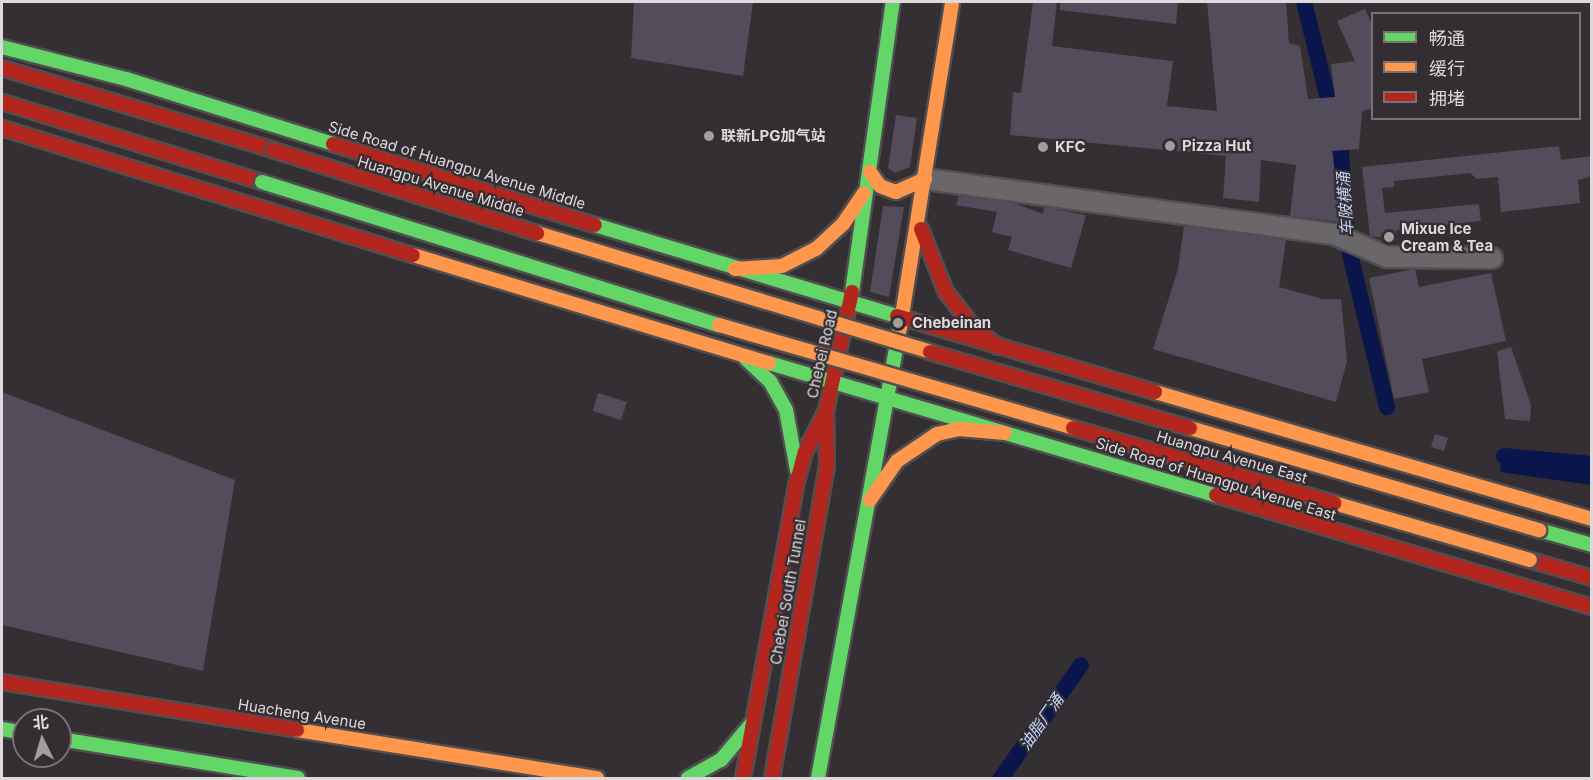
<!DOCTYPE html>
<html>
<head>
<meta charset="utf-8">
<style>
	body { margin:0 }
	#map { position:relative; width:1593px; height:780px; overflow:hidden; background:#332f32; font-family:Inter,"Noto Sans SC",sans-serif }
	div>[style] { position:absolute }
	.water>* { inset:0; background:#09154b }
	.canal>* { height:16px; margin:-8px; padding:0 8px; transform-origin:8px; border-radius:8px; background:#09154b }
	.building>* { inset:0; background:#534c5b }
	.roads { filter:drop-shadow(2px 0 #514e51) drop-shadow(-2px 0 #514e51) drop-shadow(0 2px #514e51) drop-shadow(0 -2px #514e51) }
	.street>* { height:20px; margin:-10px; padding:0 10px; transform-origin:10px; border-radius:10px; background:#6a6669 }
	.fast>* { height:14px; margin:-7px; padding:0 7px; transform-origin:7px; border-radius:7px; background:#63d668 }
	.slow>* { height:14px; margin:-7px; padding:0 7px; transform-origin:7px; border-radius:7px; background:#ff974d }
	.jam>* { height:14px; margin:-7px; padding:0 7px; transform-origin:7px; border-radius:7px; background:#b3261e }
	.bridges { filter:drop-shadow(2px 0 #514e51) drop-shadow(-2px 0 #514e51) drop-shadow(0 2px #514e51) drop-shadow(0 -2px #514e51) }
	.fast-bridge>* { height:14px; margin:-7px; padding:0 7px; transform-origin:7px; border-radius:7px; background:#63d668 }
	.slow-bridge>* { height:14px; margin:-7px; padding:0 7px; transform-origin:7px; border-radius:7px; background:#ff974d }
	.jam-bridge>* { height:14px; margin:-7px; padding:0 7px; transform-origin:7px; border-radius:7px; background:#b3261e }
	.dots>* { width:16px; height:16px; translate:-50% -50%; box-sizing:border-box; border:3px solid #342e33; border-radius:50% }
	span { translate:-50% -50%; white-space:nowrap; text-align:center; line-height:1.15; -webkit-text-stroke:4.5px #342e33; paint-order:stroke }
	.poi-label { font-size:15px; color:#ddd9dc; font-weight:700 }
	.left { translate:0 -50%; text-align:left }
	.street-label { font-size:15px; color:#ddd9dc }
	.water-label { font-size:16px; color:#c1d2f8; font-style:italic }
	.frame { position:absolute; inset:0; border:3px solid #ddd9dc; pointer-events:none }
	.legend { position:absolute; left:1371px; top:12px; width:210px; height:108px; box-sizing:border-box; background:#342e33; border:2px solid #787277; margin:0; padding:8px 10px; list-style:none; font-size:18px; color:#ddd9dc }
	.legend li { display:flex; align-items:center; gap:12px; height:30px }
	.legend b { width:30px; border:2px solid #787277 }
	.north { position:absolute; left:12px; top:708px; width:60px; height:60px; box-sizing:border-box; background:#342e33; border:2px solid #787277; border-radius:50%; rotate:355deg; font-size:16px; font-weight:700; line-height:24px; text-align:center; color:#ddd9dc }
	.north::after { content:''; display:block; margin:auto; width:21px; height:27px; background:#a29ea0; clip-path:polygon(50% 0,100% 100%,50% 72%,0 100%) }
</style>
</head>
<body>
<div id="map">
	<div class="water">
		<i style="clip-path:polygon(1501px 460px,1591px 467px,1591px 485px,1500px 472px)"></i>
	</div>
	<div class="canal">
		<i style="left:1304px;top:2px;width:154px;rotate:76.1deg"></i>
		<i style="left:1341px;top:152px;width:94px;rotate:85.7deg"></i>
		<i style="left:1348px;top:246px;width:166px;rotate:76.4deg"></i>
		<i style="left:1504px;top:456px;width:88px;rotate:5.2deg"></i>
		<i style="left:1001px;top:778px;width:138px;rotate:-54.7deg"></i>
	</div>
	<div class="building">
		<i style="clip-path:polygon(634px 2px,753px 2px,743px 76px,631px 58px)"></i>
		<i style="clip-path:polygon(1033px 2px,1057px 2px,1052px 46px,1173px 61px,1167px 106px,1217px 111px,1207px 2px,1286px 2px,1289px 43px,1300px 46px,1308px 99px,1335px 97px,1331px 64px,1355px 61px,1337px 21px,1365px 9px,1372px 24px,1372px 109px,1362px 111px,1359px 149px,1332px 151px,1341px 222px,1290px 216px,1296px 165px,1261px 160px,1259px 202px,1223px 198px,1226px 156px,1010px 135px,1013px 92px,1021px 93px)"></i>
		<i style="clip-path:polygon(1060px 2px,1178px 2px,1176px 24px,1060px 10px)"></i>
		<i style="clip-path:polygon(896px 115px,917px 118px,910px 167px,895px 173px,888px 168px)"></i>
		<i style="clip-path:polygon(1559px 146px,1561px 160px,1592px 156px,1592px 176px,1578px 180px,1580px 203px,1501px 212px,1498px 177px,1477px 179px,1470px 173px,1394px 181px,1394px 187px,1382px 188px,1385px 213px,1479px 204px,1481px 221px,1396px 230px,1397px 240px,1370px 236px,1362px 167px)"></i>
		<i style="clip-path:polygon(959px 196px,1014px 203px,1043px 214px,1044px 207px,1086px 215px,1071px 268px,1008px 250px,1012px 237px,992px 232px,997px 212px,956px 205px)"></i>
		<i style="clip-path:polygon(883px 206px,904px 207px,889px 297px,870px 292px)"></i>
		<i style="clip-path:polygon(1184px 226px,1286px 240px,1279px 287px,1323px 299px,1341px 299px,1347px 361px,1336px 402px,1153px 349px,1178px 269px)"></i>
		<i style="clip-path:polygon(1415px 269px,1419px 287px,1491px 273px,1506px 341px,1422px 359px,1429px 392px,1394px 399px,1369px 278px)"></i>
		<i style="clip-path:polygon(1511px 347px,1531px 405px,1530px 421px,1505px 419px,1497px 351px)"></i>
		<i style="clip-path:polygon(2px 392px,235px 480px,203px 671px,2px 625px)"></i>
		<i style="clip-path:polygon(598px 393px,627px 402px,621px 420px,593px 411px)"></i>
		<i style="clip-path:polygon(1435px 434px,1448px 438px,1444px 451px,1431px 447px)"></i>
	</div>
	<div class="roads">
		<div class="street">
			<i style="left:925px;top:179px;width:413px;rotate:7.7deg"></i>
			<i style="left:1334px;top:234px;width:58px;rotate:23.5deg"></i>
			<i style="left:1387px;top:257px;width:105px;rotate:0.5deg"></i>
		</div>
		<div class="fast">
			<i style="left:2px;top:47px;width:128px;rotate:14.5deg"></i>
			<i style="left:126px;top:79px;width:217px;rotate:17.4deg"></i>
			<i style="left:595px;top:225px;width:315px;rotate:16.8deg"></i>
			<i style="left:852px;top:292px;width:293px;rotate:-82deg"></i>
			<i style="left:746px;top:359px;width:33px;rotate:43deg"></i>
			<i style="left:770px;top:381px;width:33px;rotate:61deg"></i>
			<i style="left:786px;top:410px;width:61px;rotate:79.6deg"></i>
			<i style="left:769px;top:363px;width:466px;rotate:16.5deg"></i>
			<i style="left:1539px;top:530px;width:55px;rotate:15.8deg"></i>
			<i style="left:2px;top:729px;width:22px;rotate:10deg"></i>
			<i style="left:60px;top:739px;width:241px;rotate:9.3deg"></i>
			<i style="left:688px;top:778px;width:38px;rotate:-29deg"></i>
			<i style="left:721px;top:760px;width:48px;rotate:-50deg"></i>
			<i style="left:818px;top:778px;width:457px;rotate:-79.7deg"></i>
		</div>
		<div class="slow">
			<i style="left:870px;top:172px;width:17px;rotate:54deg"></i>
			<i style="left:880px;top:186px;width:17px;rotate:21deg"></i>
			<i style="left:896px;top:192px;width:32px;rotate:-24deg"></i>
			<i style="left:413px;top:255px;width:372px;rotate:16.9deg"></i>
			<i style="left:735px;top:269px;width:47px;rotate:-3.7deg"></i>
			<i style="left:782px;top:266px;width:38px;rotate:-27deg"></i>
			<i style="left:816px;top:249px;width:37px;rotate:-43deg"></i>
			<i style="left:843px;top:224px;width:37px;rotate:-56deg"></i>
			<i style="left:900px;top:328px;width:330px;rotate:-80.9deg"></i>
			<i style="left:1155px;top:392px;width:455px;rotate:16.2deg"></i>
			<i style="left:870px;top:500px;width:47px;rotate:-55.3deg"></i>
			<i style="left:897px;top:461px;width:48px;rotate:-34deg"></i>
			<i style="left:937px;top:434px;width:23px;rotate:-13deg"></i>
			<i style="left:959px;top:429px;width:46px;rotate:5deg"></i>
			<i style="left:297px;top:730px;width:304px;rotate:9.1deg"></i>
		</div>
		<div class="jam">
			<i style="left:2px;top:68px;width:283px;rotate:16.8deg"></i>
			<i style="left:2px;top:102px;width:272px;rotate:17.1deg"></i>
			<i style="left:2px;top:128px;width:430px;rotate:17.2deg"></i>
			<i style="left:333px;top:144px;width:274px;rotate:17.2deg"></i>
			<i style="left:921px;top:229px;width:68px;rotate:68.4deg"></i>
			<i style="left:946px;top:292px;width:46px;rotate:52.1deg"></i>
			<i style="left:974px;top:328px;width:31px;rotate:38deg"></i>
			<i style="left:897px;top:316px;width:269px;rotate:16.4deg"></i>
			<i style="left:1216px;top:495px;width:392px;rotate:16.6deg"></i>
			<i style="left:1530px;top:560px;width:65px;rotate:16.2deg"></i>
			<i style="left:2px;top:682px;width:299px;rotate:9.2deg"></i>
			<i style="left:743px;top:778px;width:298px;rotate:-79.7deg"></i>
			<i style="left:796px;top:485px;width:34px;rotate:-75deg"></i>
			<i style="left:805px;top:452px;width:46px;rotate:-62.9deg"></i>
			<i style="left:772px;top:778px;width:317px;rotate:-80deg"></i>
			<i style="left:827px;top:466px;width:55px;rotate:-91deg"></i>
			<i style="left:826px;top:411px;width:122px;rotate:-77.7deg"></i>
		</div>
	</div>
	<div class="bridges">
		<div class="fast-bridge">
			<i style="left:262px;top:182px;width:479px;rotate:17.4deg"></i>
		</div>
		<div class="slow-bridge">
			<i style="left:537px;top:233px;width:411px;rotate:16.8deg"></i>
			<i style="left:719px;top:325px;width:369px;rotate:16.2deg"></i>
			<i style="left:1190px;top:428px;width:364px;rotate:16.3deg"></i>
			<i style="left:1334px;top:503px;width:204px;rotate:16.2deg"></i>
		</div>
		<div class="jam-bridge">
			<i style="left:273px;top:150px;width:277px;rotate:17.5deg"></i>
			<i style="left:930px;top:352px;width:271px;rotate:16.3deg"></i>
			<i style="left:1073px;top:428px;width:272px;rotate:16deg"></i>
		</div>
	</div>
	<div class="dots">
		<i style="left:709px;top:136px;background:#a29ea0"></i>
		<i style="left:1170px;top:146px;background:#a29ea0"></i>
		<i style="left:1043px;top:147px;background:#a29ea0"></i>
		<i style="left:1389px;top:237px;background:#a29ea0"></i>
		<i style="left:898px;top:323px;background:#a29ea0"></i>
	</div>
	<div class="poi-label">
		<span class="left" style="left:721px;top:136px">联新LPG加气站</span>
		<span class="left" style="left:1182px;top:146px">Pizza Hut</span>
		<span class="left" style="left:1055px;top:147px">KFC</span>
		<span class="left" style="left:1401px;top:237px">Mixue Ice<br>Cream &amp; Tea</span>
		<span class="left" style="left:912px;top:323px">Chebeinan</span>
	</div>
	<div class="street-label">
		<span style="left:457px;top:165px;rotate:17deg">Side Road of Huangpu Avenue Middle</span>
		<span style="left:441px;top:186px;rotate:17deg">Huangpu Avenue Middle</span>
		<span style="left:822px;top:354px;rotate:-77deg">Chebei Road</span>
		<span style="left:1232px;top:457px;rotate:16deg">Huangpu Avenue East</span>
		<span style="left:1216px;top:479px;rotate:17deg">Side Road of Huangpu Avenue East</span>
		<span style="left:788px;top:592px;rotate:-80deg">Chebei South Tunnel</span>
		<span style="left:302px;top:714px;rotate:9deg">Huacheng Avenue</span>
	</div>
	<div class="water-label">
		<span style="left:1345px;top:204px;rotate:-94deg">车陂横涌</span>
		<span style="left:1041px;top:722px;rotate:-55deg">油脂厂涌</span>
	</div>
	<div class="frame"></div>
	<ul class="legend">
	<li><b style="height:8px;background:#63d668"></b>畅通</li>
	<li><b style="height:8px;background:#ff974d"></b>缓行</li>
	<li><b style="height:8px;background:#b3261e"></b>拥堵</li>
	</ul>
	<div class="north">北</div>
</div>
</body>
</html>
